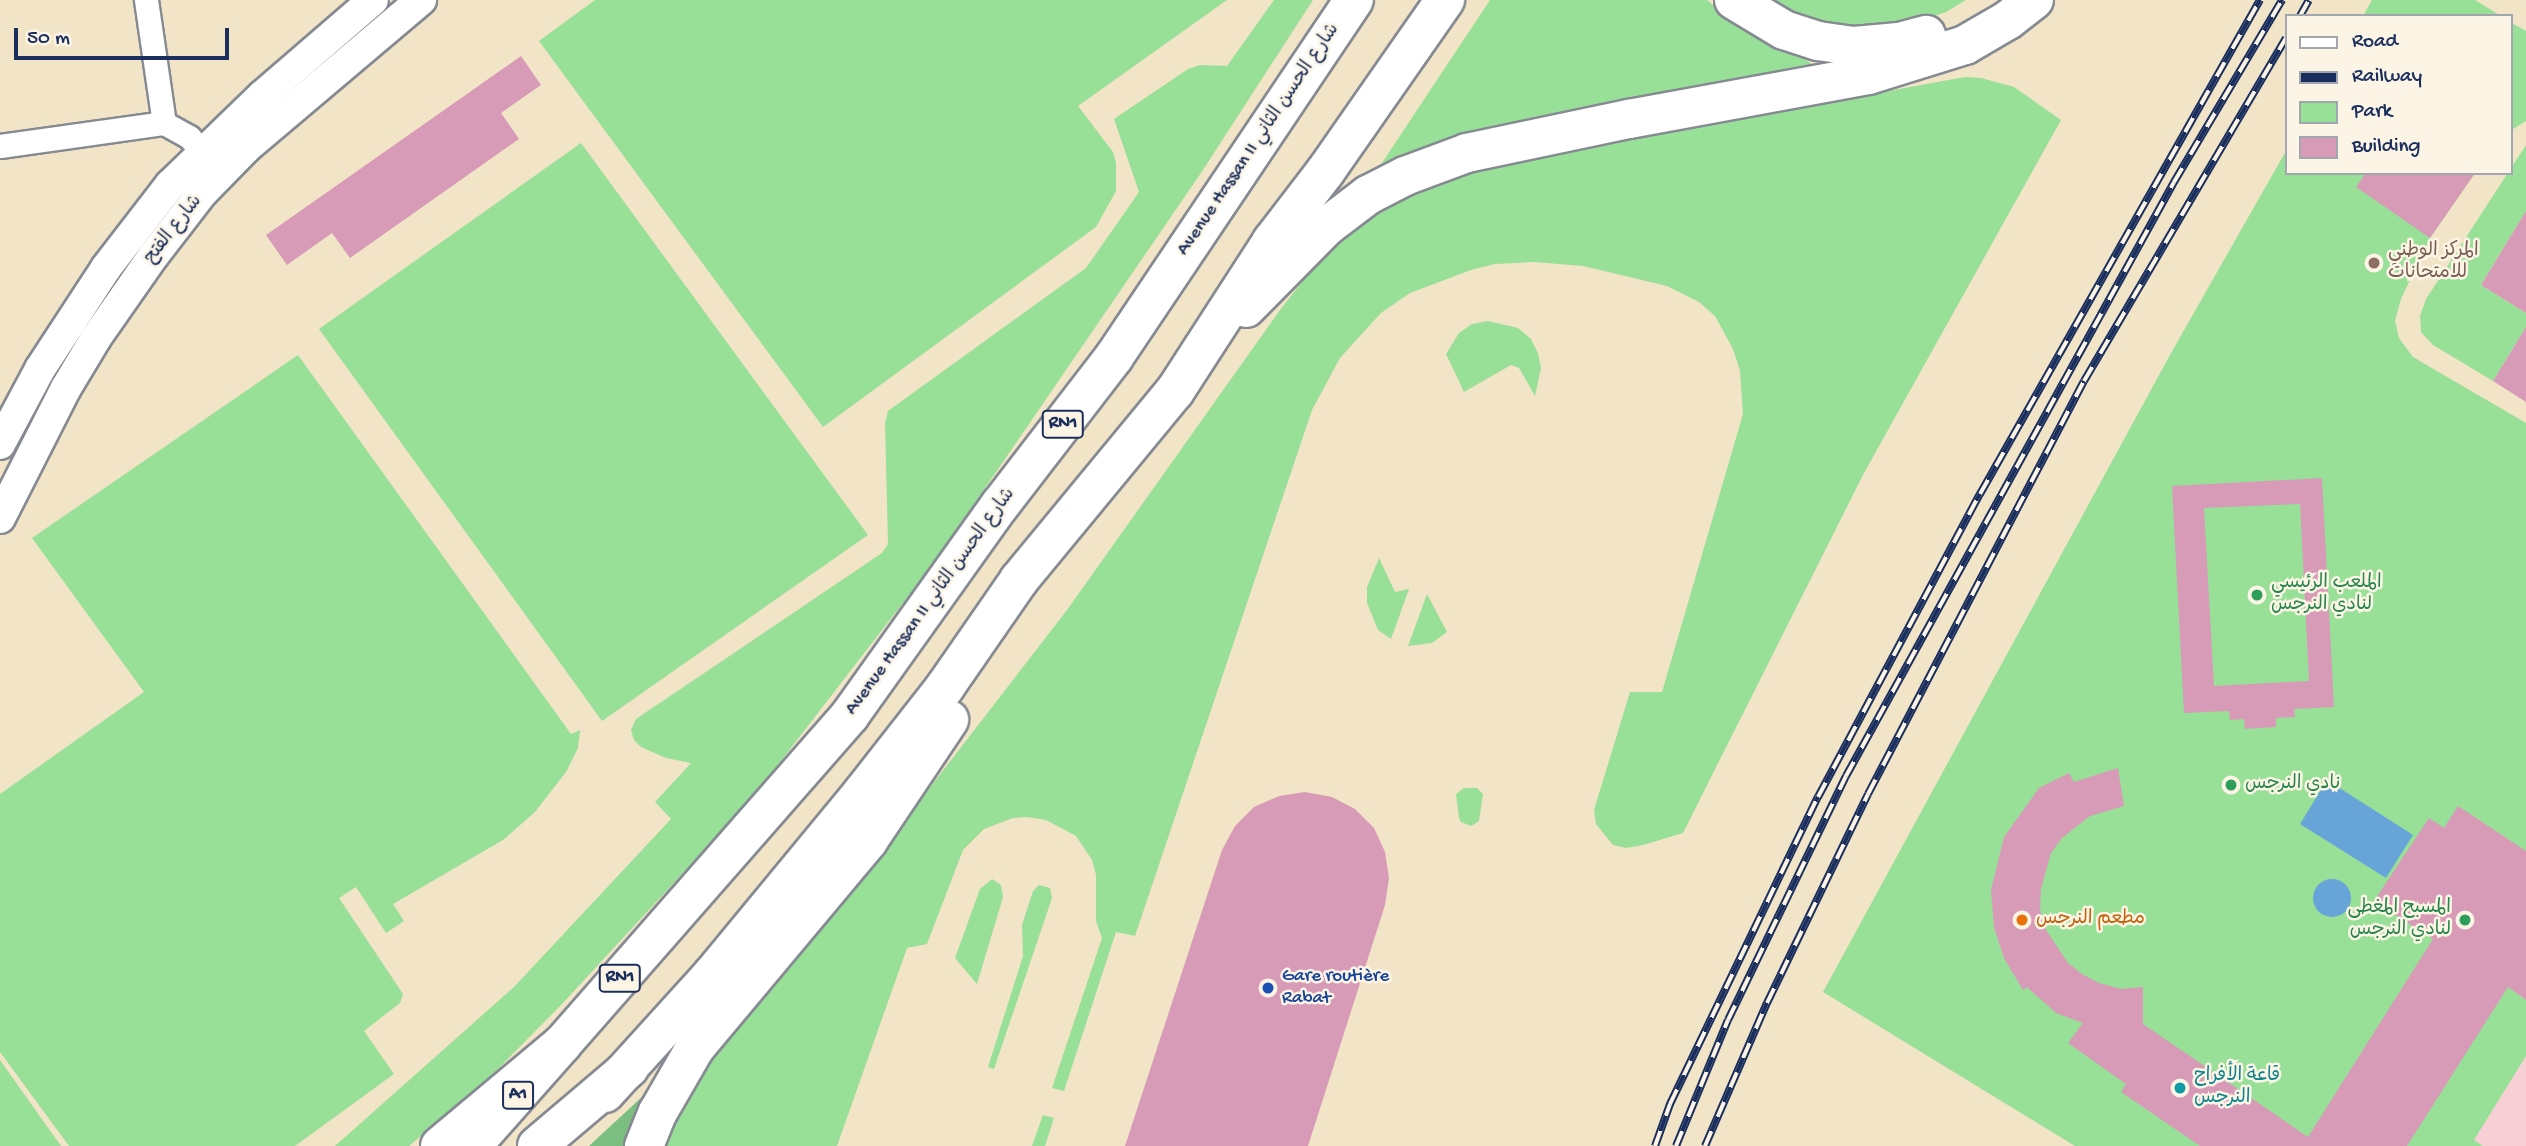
<!DOCTYPE html>
<html>
<head>
<meta charset="utf-8">
<style>
	body { margin:0 }
	#map { position:relative; width:2526px; height:1146px; overflow:hidden; background:#f2e4c7; font-family:"Gochi Hand","Playpen Sans Arabic",sans-serif }
	div>[style] { position:absolute }
	.built>* { inset:0; background:#f7cfd5 }
	.green>* { inset:0; background:#98df98 }
	.forest>* { inset:0; background:#7abe80 }
	.water>* { inset:0; background:#67a5d9 }
	.round { border-radius:50% }
	.building>* { inset:0; background:#d79bb8 }
	.roads { filter:drop-shadow(2px 0 #868a92) drop-shadow(-2px 0 #868a92) drop-shadow(0 2px #868a92) drop-shadow(0 -2px #868a92) }
	.minor>* { height:23px; margin:-11.5px; padding:0 11.5px; transform-origin:11.5px; border-radius:11.5px; background:#fff }
	.tertiary>* { height:30px; margin:-15px; padding:0 15px; transform-origin:15px; border-radius:15px; background:#fff }
	.trunk>* { height:38px; margin:-19px; padding:0 19px; transform-origin:19px; border-radius:19px; background:#fff }
	.motorway>* { height:38px; margin:-19px; padding:0 19px; transform-origin:19px; border-radius:19px; background:#fff }
	.rail>* { height:8px; margin-top:-4px; transform-origin:0; background:repeating-linear-gradient(90deg,#fcf5e5 0 16px,#1b2f5e 0 32px); box-sizing:border-box; border-block:2px solid #1b2f5e }
	.dots>* { width:19px; height:19px; translate:-50% -50%; box-sizing:border-box; border:4px solid #fcf5e5; border-radius:50% }
	span { translate:-50% -50%; white-space:nowrap; text-align:center; line-height:1.15; -webkit-text-stroke:5px #fcf5e5; paint-order:stroke }
	.shield-label span { padding:2px 5px; background:#fcf5e5; border:2px solid; border-radius:5px; -webkit-text-stroke-width:0 }
	.shield-label { font-size:18px; color:#1b2f5e; font-weight:700 }
	.street-label { font-size:19px; color:#1b2f5e }
	.education-label { font-size:19px; color:#785e54 }
	.left { translate:0 -50%; text-align:left }
	.leisure-label { font-size:19px; color:#27864d }
	.right { translate:-100% -50%; text-align:right }
	.food-label { font-size:19px; color:#c56008 }
	.transit-label { font-size:19px; color:#164399 }
	.culture-label { font-size:19px; color:#0d838f }
	.legend { position:absolute; left:2285px; top:14px; width:228px; height:161px; box-sizing:border-box; background:#fcf5e5; border:2px solid #a2a6af; margin:0; padding:9px 12px; list-style:none; font-size:21px; color:#1b2f5e }
	.legend li { display:flex; align-items:center; gap:14px; height:35px }
	.legend b { width:35px; border:2px solid #a2a6af }
	.scale { position:absolute; left:14px; top:28px; width:215px; height:32px; box-sizing:border-box; border:4px solid #1b2f5e; border-top:0; padding-left:9px; font-size:21px; line-height:24px; white-space:nowrap; color:#1b2f5e; -webkit-text-stroke:5px #fcf5e5; paint-order:stroke }
</style>
</head>
<body>
<div id="map">
	<div class="built">
		<i style="clip-path:polygon(2526px 1056px,2526px 1146px,2483px 1146px,2474px 1140px)"></i>
	</div>
	<div class="green">
		<i style="clip-path:polygon(595px 0,1227px 0,1078px 106px,1113px 152px,1116px 163px,1116px 191px,1096px 227px,823px 427px,539px 41px)"></i>
		<i style="clip-path:polygon(1274px 0,1313px 0,1203px 170px,933px 564px,753px 797px,563px 1003px,493px 1074px,409px 1146px,335px 1146px,514px 987px,671px 819px,655px 802px,691px 763px,666px 758px,641px 747px,634px 740px,631px 730px,636px 719px,882px 553px,888px 544px,885px 423px,888px 411px,1086px 268px,1139px 192px,1114px 119px,1188px 69px,1200px 65px,1227px 66px)"></i>
		<i style="clip-path:polygon(1490px 0,1707px 0,1730px 19px,1804px 58px,1814px 66px,1370px 181px)"></i>
		<i style="clip-path:polygon(1761px 0,1966px 0,1946px 12px,1917px 22px,1845px 29px,1788px 16px)"></i>
		<i style="clip-path:polygon(2372px 0,2475px 0,2501px 16px,2363px 16px)"></i>
		<i style="clip-path:polygon(2510px 22px,2526px 31px,2526px 121px,2510px 131px)"></i>
		<i style="clip-path:polygon(1965px 77px,1981px 78px,2014px 87px,2061px 120px,1864px 473px,1683px 833px,1643px 845px,1626px 848px,1613px 845px,1596px 824px,1594px 810px,1630px 692px,1662px 692px,1743px 414px,1740px 371px,1733px 349px,1715px 316px,1699px 302px,1667px 286px,1583px 266px,1534px 262px,1495px 264px,1471px 270px,1410px 293px,1381px 313px,1340px 358px,1312px 410px,1135px 936px,1116px 932px,1064px 1091px,1052px 1088px,1102px 938px,1096px 921px,1096px 875px,1092px 860px,1076px 836px,1046px 820px,1027px 817px,1013px 818px,984px 829px,963px 850px,927px 944px,907px 948px,837px 1146px,664px 1146px,696px 1077px,737px 1022px,894px 834px,1067px 610px,1280px 310px,1337px 237px,1396px 199px,1471px 167px)"></i>
		<i style="clip-path:polygon(581px 143px,868px 535px,602px 721px,319px 329px)"></i>
		<i style="clip-path:polygon(2526px 145px,2526px 211px,2481px 285px,2526px 313px,2526px 327px,2493px 381px,2433px 345px,2421px 332px,2420px 316px,2426px 299px)"></i>
		<i style="clip-path:polygon(2286px 151px,2286px 173px,2475px 173px,2430px 238px,2401px 299px,2395px 321px,2399px 338px,2413px 357px,2526px 423px,2526px 1056px,2474px 1140px,2483px 1146px,2075px 1146px,1823px 992px,2171px 353px)"></i>
		<i style="clip-path:polygon(1488px 321px,1518px 328px,1531px 339px,1538px 353px,1541px 368px,1535px 396px,1519px 368px,1511px 365px,1464px 392px,1446px 354px,1459px 333px,1472px 324px)"></i>
		<i style="clip-path:polygon(298px 355px,571px 734px,580px 730px,578px 748px,566px 772px,535px 812px,503px 840px,393px 904px,404px 921px,386px 933px,356px 887px,339px 898px,403px 994px,400px 1003px,364px 1031px,394px 1074px,295px 1146px,69px 1146px,0 1052px,0 794px,144px 692px,32px 538px)"></i>
		<i style="clip-path:polygon(1379px 558px,1395px 592px,1409px 589px,1391px 639px,1378px 630px,1367px 603px,1367px 587px)"></i>
		<i style="clip-path:polygon(1427px 594px,1447px 632px,1432px 643px,1408px 646px)"></i>
		<i style="clip-path:polygon(1464px 788px,1477px 788px,1483px 794px,1479px 821px,1471px 826px,1461px 822px,1459px 818px,1456px 794px)"></i>
		<i style="clip-path:polygon(992px 879px,1001px 885px,1003px 897px,977px 984px,955px 958px,980px 889px)"></i>
		<i style="clip-path:polygon(1039px 885px,1050px 888px,1052px 898px,994px 1069px,988px 1067px,1023px 956px,1022px 925px,1033px 891px)"></i>
		<i style="clip-path:polygon(0 1060px,61px 1146px,0 1146px)"></i>
		<i style="clip-path:polygon(1043px 1115px,1054px 1118px,1045px 1146px,1032px 1146px)"></i>
	</div>
	<div class="forest">
		<i style="clip-path:polygon(644px 1095px,627px 1146px,589px 1146px)"></i>
	</div>
	<div class="water">
		<i style="clip-path:polygon(2327px 780px,2413px 835px,2386px 878px,2300px 824px)"></i>
		<i class="round" style="left:2313px;top:879px;width:38px;height:38px"></i>
	</div>
	<div class="building">
		<i style="clip-path:polygon(521px 56px,541px 85px,501px 113px,519px 139px,350px 258px,332px 233px,287px 265px,266px 235px)"></i>
		<i style="clip-path:polygon(2366px 173px,2475px 173px,2430px 238px,2356px 187px)"></i>
		<i style="clip-path:polygon(2526px 211px,2526px 313px,2481px 285px)"></i>
		<i style="clip-path:polygon(2526px 327px,2526px 402px,2493px 381px)"></i>
		<i style="clip-path:polygon(evenodd,2322px 478px,2334px 707px,2294px 709px,2295px 717px,2276px 718px,2276px 727px,2245px 729px,2244px 719px,2230px 720px,2229px 711px,2184px 713px,2172px 486px,2322px 478px,2300px 504px,2309px 681px,2214px 686px,2204px 508px,2300px 504px)"></i>
		<i style="clip-path:polygon(2118px 768px,2124px 806px,2090px 816px,2062px 838px,2051px 853px,2041px 889px,2040px 910px,2046px 930px,2068px 963px,2082px 974px,2099px 983px,2121px 989px,2143px 987px,2143px 1024px,2308px 1137px,2433px 939px,2374px 901px,2429px 818px,2444px 828px,2458px 806px,2526px 851px,2526px 1000px,2508px 987px,2407px 1146px,2200px 1146px,2121px 1092px,2126px 1084px,2068px 1043px,2083px 1023px,2056px 1013px,2027px 987px,2023px 990px,2004px 958px,1994px 928px,1991px 890px,2004px 837px,2039px 788px,2069px 773px,2074px 782px)"></i>
		<i style="clip-path:polygon(1305px 792px,1332px 797px,1355px 809px,1374px 828px,1385px 852px,1389px 878px,1385px 905px,1308px 1146px,1125px 1146px,1222px 850px,1235px 826px,1254px 807px,1279px 796px)"></i>
	</div>
	<div class="roads">
		<div class="minor">
			<i style="left:146px;top:0;width:124px;rotate:81.7deg"></i>
			<i style="left:0;top:146px;width:166px;rotate:-8deg"></i>
			<i style="left:164px;top:123px;width:29px;rotate:29deg"></i>
			<i style="left:189px;top:137px;width:37px;rotate:46deg"></i>
		</div>
		<div class="tertiary">
			<i style="left:0;top:444px;width:85px;rotate:-61.9deg"></i>
			<i style="left:40px;top:369px;width:121px;rotate:-56.8deg"></i>
			<i style="left:106px;top:268px;width:105px;rotate:-52.4deg"></i>
			<i style="left:170px;top:185px;width:129px;rotate:-44.1deg"></i>
			<i style="left:263px;top:95px;width:145px;rotate:-40.8deg"></i>
			<i style="left:0;top:518px;width:146px;rotate:-63.1deg"></i>
			<i style="left:66px;top:388px;width:58px;rotate:-59deg"></i>
			<i style="left:96px;top:338px;width:101px;rotate:-55.1deg"></i>
			<i style="left:154px;top:255px;width:78px;rotate:-52.3deg"></i>
			<i style="left:202px;top:193px;width:64px;rotate:-45.6deg"></i>
			<i style="left:247px;top:147px;width:228px;rotate:-40.2deg"></i>
		</div>
		<div class="trunk">
			<i style="left:1734px;top:0;width:58px;rotate:31deg"></i>
			<i style="left:1784px;top:30px;width:36px;rotate:18deg"></i>
			<i style="left:1818px;top:41px;width:36px;rotate:8deg"></i>
			<i style="left:1854px;top:46px;width:45px;rotate:-5.1deg"></i>
			<i style="left:1899px;top:42px;width:28px;rotate:-15deg"></i>
			<i style="left:1246px;top:308px;width:114px;rotate:-45.4deg"></i>
			<i style="left:1326px;top:227px;width:53px;rotate:-37.3deg"></i>
			<i style="left:1368px;top:195px;width:42px;rotate:-27.2deg"></i>
			<i style="left:1405px;top:176px;width:66px;rotate:-20.4deg"></i>
			<i style="left:1467px;top:153px;width:166px;rotate:-11.9deg"></i>
			<i style="left:1629px;top:119px;width:243px;rotate:-10.4deg"></i>
			<i style="left:1868px;top:75px;width:102px;rotate:-17.2deg"></i>
			<i style="left:1965px;top:45px;width:50px;rotate:-30.2deg"></i>
			<i style="left:2008px;top:20px;width:33px;rotate:-38deg"></i>
			<i style="left:605px;top:1093px;width:159px;rotate:-47.8deg"></i>
			<i style="left:712px;top:975px;width:236px;rotate:-50.5deg"></i>
			<i style="left:862px;top:793px;width:135px;rotate:-51.9deg"></i>
			<i style="left:945px;top:687px;width:130px;rotate:-55.3deg"></i>
			<i style="left:1019px;top:580px;width:245px;rotate:-50.5deg"></i>
			<i style="left:1175px;top:391px;width:179px;rotate:-57.1deg"></i>
			<i style="left:1272px;top:241px;width:87px;rotate:-52.5deg"></i>
			<i style="left:1325px;top:172px;width:210px;rotate:-55.1deg"></i>
			<i style="left:440px;top:1146px;width:160px;rotate:-39.9deg"></i>
			<i style="left:563px;top:1043px;width:436px;rotate:-48.8deg"></i>
			<i style="left:850px;top:715px;width:258px;rotate:-54.5deg"></i>
			<i style="left:1000px;top:505px;width:187px;rotate:-52.4deg"></i>
			<i style="left:1114px;top:357px;width:430px;rotate:-56.1deg"></i>
			<i style="left:644px;top:1146px;width:37px;rotate:-68deg"></i>
			<i style="left:658px;top:1112px;width:74px;rotate:-60deg"></i>
			<i style="left:695px;top:1048px;width:270px;rotate:-50.1deg"></i>
			<i style="left:868px;top:841px;width:146px;rotate:-56.2deg"></i>
		</div>
		<div class="motorway">
			<i style="left:472px;top:1146px;width:137px;rotate:-48.5deg"></i>
			<i style="left:537px;top:1146px;width:121px;rotate:-40.3deg"></i>
		</div>
	</div>
	<div class="rail">
		<i style="left:2300px;top:16px;width:18px;rotate:-61deg"></i>
		<i style="left:1655px;top:1146px;width:45px;rotate:-70.3deg"></i>
		<i style="left:1670px;top:1104px;width:341px;rotate:-64.3deg"></i>
		<i style="left:1818px;top:797px;width:344px;rotate:-61.9deg"></i>
		<i style="left:1980px;top:494px;width:568px;rotate:-60.46deg"></i>
		<i style="left:1676px;top:1146px;width:136px;rotate:-67.6deg"></i>
		<i style="left:1728px;top:1020px;width:271px;rotate:-64.2deg"></i>
		<i style="left:1846px;top:776px;width:679px;rotate:-61.09deg"></i>
		<i style="left:2174px;top:182px;width:212px;rotate:-59.3deg"></i>
		<i style="left:1705px;top:1146px;width:156px;rotate:-66.6deg"></i>
		<i style="left:1767px;top:1003px;width:232px;rotate:-64.2deg"></i>
		<i style="left:1868px;top:794px;width:466px;rotate:-62.4deg"></i>
		<i style="left:2084px;top:381px;width:398px;rotate:-59.5deg"></i>
	</div>
	<div class="dots">
		<i style="left:2374px;top:263px;background:#8d6e63"></i>
		<i style="left:2257px;top:595px;background:#2e9e5b"></i>
		<i style="left:2231px;top:785px;background:#2e9e5b"></i>
		<i style="left:2022px;top:920px;background:#e8710a"></i>
		<i style="left:2465px;top:920px;background:#2e9e5b"></i>
		<i style="left:1268px;top:988px;background:#1a4fb4"></i>
		<i style="left:2180px;top:1088px;background:#0f9aa8"></i>
	</div>
	<div class="shield-label">
		<span style="left:1063px;top:424px">RN1</span>
		<span style="left:620px;top:978px">RN1</span>
		<span style="left:518px;top:1095px">A1</span>
	</div>
	<div class="street-label">
		<span style="left:1259px;top:140px;rotate:-56deg">Avenue Hassan II شارع الحسن الثاني</span>
		<span style="left:174px;top:230px;rotate:-52deg">شارع الفتح</span>
		<span style="left:931px;top:602px;rotate:-54deg">Avenue Hassan II شارع الحسن الثاني</span>
	</div>
	<div class="education-label">
		<span class="left" style="left:2388px;top:263px">المركز الوطني<br>للامتحانات</span>
	</div>
	<div class="leisure-label">
		<span class="left" style="left:2271px;top:595px">الملعب الرئيسي<br>لنادي النرجس</span>
		<span class="left" style="left:2245px;top:785px">نادي النرجس</span>
		<span class="right" style="left:2451px;top:920px">المسبح المغطى<br>لنادي النرجس</span>
	</div>
	<div class="food-label">
		<span class="left" style="left:2036px;top:920px">مطعم النرجس</span>
	</div>
	<div class="transit-label">
		<span class="left" style="left:1282px;top:988px">Gare routière<br>Rabat</span>
	</div>
	<div class="culture-label">
		<span class="left" style="left:2194px;top:1088px">قاعة الأفراح<br>النرجس</span>
	</div>
	<ul class="legend">
	<li><b style="height:9px;background:#fff"></b>Road</li>
	<li><b style="height:9px;background:#1b2f5e"></b>Railway</li>
	<li><b style="height:19px;background:#98df98"></b>Park</li>
	<li><b style="height:19px;background:#d79bb8"></b>Building</li>
	</ul>
	<div class="scale">50 m</div>
</div>
</body>
</html>
